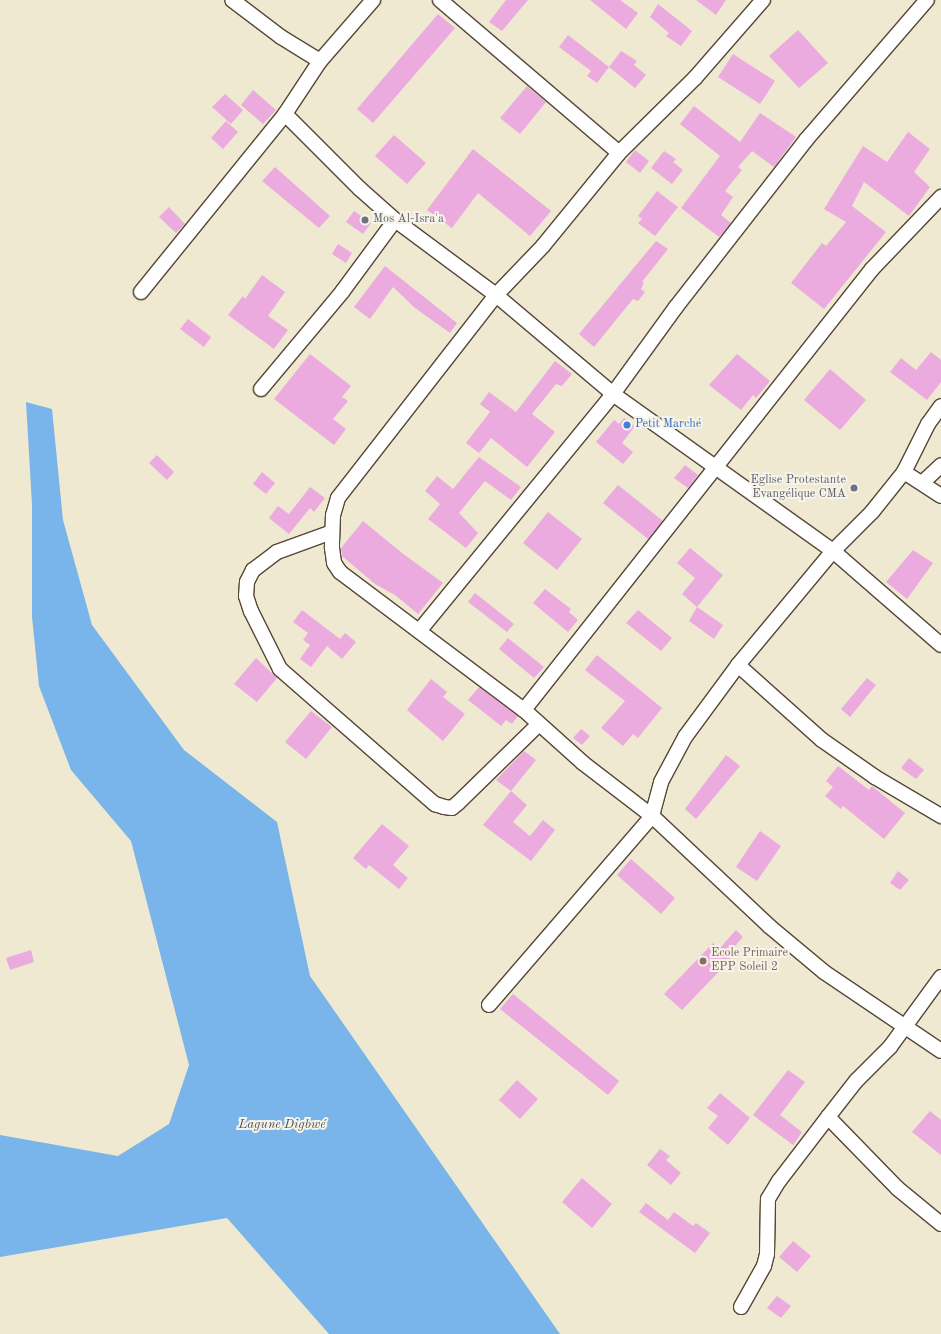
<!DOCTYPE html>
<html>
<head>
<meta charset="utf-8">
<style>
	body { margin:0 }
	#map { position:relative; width:941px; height:1334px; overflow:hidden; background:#eee9d0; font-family:"Old Standard TT",serif }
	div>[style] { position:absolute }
	.water>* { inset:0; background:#79b5eb }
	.building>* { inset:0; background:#ecabdf }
	.roads { filter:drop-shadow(1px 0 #564739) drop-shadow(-1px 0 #564739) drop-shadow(0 1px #564739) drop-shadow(0 -1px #564739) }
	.street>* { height:14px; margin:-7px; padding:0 7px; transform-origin:7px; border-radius:7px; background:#fff }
	.dots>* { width:11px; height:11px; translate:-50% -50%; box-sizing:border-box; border:2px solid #f7f3e8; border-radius:50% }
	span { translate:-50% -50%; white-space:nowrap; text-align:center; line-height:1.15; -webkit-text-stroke:4px #f7f3e8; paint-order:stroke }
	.worship-label { font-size:12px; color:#5b616d }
	.left { translate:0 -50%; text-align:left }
	.right { translate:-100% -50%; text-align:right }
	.shop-label { font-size:12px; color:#366cbe }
	.education-label { font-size:12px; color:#785e54 }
	.water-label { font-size:13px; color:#4e545c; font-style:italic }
</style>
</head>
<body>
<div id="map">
	<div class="water">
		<i style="clip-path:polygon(26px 402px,52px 409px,63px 520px,92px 625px,184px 750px,277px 822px,310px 976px,560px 1334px,329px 1334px,227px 1218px,0 1257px,0 1135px,118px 1156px,169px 1124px,189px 1065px,131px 841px,71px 770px,39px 686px,32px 617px,32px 505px)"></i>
	</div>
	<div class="building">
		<i style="clip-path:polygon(506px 0,528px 0,502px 31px,489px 22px)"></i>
		<i style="clip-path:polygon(590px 0,620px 0,638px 13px,626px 29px)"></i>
		<i style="clip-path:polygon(696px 0,726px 0,716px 15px)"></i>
		<i style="clip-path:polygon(658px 4px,692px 31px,681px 46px,666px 36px,669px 33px,650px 17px)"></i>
		<i style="clip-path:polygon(438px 14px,455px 28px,373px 123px,357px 109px)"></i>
		<i style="clip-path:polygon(798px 30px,828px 63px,799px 88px,769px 56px)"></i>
		<i style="clip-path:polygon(568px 35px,609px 67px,597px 83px,587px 76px,591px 71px,559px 47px)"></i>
		<i style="clip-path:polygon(621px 51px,637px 61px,634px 65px,646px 75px,635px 88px,609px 67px)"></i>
		<i style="clip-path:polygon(733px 54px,775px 81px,760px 104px,718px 77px)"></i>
		<i style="clip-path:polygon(527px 86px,546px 102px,520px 134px,500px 118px)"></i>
		<i style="clip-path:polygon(253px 90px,276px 110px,263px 124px,241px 105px)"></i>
		<i style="clip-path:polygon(225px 94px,243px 110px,231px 124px,212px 107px)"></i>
		<i style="clip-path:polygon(694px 106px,740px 142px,760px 113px,796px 137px,774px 167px,752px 151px,738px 167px,742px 170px,725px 191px,733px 197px,721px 215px,731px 223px,719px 237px,681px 208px,720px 156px,680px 124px)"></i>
		<i style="clip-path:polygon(226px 121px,238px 132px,223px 149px,211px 138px)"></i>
		<i style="clip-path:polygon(908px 132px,930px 149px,914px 172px,930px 187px,909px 216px,864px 182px,852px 206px,886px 232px,824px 309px,791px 283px,822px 243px,826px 246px,846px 222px,824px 209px,863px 146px,887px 162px)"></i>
		<i style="clip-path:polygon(394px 135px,426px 163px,407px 184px,375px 156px)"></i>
		<i style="clip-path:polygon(473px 149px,551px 211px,530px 236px,478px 193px,452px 228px,427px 210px)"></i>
		<i style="clip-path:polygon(635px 150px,649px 161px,640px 173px,626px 162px)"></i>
		<i style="clip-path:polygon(664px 151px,676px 159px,673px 162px,683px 170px,672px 184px,651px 168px)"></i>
		<i style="clip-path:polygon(275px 167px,330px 216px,319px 228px,262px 181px)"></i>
		<i style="clip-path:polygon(657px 191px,678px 207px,655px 236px,638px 223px,642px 219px,638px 216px)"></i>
		<i style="clip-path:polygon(169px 207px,185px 224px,176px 233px,159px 217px)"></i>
		<i style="clip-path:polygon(354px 211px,371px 223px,363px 234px,346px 222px)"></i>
		<i style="clip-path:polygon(656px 241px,668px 249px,642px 282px,644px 283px,641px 289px,645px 292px,638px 301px,633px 299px,594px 347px,579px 334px)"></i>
		<i style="clip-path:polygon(338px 244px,352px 253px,346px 263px,332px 254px)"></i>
		<i style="clip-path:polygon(385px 266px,457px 323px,450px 333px,415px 308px,393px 287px,370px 319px,354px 307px)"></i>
		<i style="clip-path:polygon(262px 275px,285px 292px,268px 316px,288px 330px,274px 349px,228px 315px,243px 296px,245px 299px)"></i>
		<i style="clip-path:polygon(188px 319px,211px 337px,204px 347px,180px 329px)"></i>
		<i style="clip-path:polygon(931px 352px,941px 360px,941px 382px,927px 400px,890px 372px,901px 358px,916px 370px)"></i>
		<i style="clip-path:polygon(310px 354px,351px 386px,342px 397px,348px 401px,333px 419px,346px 429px,334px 445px,274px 399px)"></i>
		<i style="clip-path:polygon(737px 354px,770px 381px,756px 398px,753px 395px,741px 410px,709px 385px)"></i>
		<i style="clip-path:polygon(555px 361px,572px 374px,562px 386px,556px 384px,532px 414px,555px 432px,527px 467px,491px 438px,479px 453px,466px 443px,490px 412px,480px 404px,489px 392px,516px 412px)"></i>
		<i style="clip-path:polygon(830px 369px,866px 400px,840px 430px,804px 400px)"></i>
		<i style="clip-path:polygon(624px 418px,635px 426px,622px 443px,633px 452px,623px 464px,596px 442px,614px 420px,619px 424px)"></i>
		<i style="clip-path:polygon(157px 455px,174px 472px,167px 480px,149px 463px)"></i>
		<i style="clip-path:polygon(479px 457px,521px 487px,511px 500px,485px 481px,459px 513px,478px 533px,466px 548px,428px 519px,440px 504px,425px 491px,437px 476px,453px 489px)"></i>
		<i style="clip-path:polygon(685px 465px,698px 475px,688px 488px,674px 478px)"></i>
		<i style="clip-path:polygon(262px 472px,275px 483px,266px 494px,253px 484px)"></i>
		<i style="clip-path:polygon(618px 485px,663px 521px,648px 539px,603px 503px)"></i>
		<i style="clip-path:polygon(310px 487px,325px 498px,314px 512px,310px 508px,289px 534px,269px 518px,278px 506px,289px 514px)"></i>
		<i style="clip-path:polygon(548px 512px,582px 539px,557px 570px,523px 543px)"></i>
		<i style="clip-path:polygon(363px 521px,402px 553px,443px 583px,418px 614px,395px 595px,375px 584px,342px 556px,341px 548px)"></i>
		<i style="clip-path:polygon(690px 548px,723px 575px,697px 607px,682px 594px,695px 578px,677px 563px)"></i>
		<i style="clip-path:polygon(913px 550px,933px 563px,907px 599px,886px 582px)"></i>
		<i style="clip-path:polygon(545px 589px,571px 609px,569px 612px,578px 620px,568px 632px,533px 603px)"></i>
		<i style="clip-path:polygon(475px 593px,514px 624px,507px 632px,468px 602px)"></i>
		<i style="clip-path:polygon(697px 607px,723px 625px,714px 639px,689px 621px)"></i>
		<i style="clip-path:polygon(302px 610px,340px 639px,345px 633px,356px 642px,342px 659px,327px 646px,311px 667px,300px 659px,310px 645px,303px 640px,308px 633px,293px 622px)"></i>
		<i style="clip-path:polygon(638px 610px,672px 638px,661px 651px,626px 623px)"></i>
		<i style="clip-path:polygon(508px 638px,544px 667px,534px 678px,499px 649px)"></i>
		<i style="clip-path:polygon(597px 655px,662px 708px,638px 738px,633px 734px,623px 746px,601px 728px,625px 701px,585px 670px)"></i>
		<i style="clip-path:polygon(256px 658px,277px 678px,257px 702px,234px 684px)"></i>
		<i style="clip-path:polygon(867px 678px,876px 685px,850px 717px,841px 709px)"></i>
		<i style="clip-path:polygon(431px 679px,447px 692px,443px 697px,465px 714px,443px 741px,407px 710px)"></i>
		<i style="clip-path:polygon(479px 687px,518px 716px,512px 724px,506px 720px,501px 726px,468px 700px)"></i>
		<i style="clip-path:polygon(311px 711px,332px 727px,306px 759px,285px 742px)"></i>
		<i style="clip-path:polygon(581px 729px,590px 736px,582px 745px,573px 738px)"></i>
		<i style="clip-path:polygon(524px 751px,536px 760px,511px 791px,496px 780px)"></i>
		<i style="clip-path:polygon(726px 755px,740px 766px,696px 819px,685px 809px)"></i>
		<i style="clip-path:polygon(909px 758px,924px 770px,916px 779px,901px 768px)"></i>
		<i style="clip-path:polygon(838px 766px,869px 790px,872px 786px,905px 813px,884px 839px,843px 806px,841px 809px,825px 796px,833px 787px,826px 781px)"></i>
		<i style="clip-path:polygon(511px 791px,527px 805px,513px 822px,530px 836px,543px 820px,555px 830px,531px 861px,483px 825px)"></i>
		<i style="clip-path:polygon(382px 824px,409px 846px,393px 865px,408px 878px,399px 889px,369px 865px,366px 869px,353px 858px)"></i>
		<i style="clip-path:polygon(760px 831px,781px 846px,757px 881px,736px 867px)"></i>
		<i style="clip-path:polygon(631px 859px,675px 898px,661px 914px,617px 875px)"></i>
		<i style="clip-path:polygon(898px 871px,909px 880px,900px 890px,890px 883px)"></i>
		<i style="clip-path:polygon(736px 930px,743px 937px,727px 955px,731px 959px,682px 1010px,664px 994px,713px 943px,719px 949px)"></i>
		<i style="clip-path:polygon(31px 950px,34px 962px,10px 970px,6px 958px)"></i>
		<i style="clip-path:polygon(513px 994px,619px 1081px,608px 1095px,500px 1009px)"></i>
		<i style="clip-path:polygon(788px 1070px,805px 1082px,780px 1115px,802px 1132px,793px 1145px,753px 1115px)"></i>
		<i style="clip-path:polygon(517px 1080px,538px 1099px,520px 1119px,499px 1100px)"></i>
		<i style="clip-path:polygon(720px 1093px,750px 1118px,728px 1145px,708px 1128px,718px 1116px,707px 1108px)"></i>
		<i style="clip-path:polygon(930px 1111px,941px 1120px,941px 1155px,912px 1132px)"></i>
		<i style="clip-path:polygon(660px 1149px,670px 1156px,666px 1160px,681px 1173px,671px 1185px,647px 1165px)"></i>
		<i style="clip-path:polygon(582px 1178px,612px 1204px,592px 1228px,562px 1202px)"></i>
		<i style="clip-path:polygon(646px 1203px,668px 1220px,674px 1212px,693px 1226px,696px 1223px,710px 1233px,695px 1253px,639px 1212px)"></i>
		<i style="clip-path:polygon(793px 1241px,811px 1256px,797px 1272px,779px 1257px)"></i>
		<i style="clip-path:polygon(777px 1296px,791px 1306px,781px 1318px,767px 1308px)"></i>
	</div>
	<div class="roads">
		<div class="street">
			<i style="left:440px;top:0;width:235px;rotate:40.5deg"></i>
			<i style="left:763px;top:0;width:103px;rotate:131.1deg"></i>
			<i style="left:695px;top:78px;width:107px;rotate:135.4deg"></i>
			<i style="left:619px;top:153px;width:120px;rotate:129.3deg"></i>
			<i style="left:543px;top:246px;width:68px;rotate:133.8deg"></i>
			<i style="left:496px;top:295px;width:153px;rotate:40.2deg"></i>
			<i style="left:613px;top:394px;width:270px;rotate:35.5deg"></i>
			<i style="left:833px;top:551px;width:143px;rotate:41deg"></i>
			<i style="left:320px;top:61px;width:81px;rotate:-49deg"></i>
			<i style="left:395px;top:220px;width:126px;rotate:36.6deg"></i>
			<i style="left:496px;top:295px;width:257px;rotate:127.9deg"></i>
			<i style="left:338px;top:498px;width:18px;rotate:106deg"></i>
			<i style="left:333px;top:515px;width:33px;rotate:92deg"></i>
			<i style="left:332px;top:548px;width:15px;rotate:82deg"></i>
			<i style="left:334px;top:563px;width:11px;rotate:56deg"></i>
			<i style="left:340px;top:572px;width:230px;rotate:36.9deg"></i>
			<i style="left:524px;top:710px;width:79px;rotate:41.9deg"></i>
			<i style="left:583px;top:763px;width:87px;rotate:37.5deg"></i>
			<i style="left:652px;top:816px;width:161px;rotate:43.2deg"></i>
			<i style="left:769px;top:926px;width:72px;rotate:39.9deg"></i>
			<i style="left:824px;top:972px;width:141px;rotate:34deg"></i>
			<i style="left:141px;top:292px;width:229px;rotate:-51deg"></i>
			<i style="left:285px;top:114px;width:64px;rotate:-56.6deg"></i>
			<i style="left:320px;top:61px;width:46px;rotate:-148.4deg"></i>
			<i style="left:281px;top:37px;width:61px;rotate:-142.9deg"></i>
			<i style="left:261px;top:389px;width:126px;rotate:-50.1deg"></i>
			<i style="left:342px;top:292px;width:89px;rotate:-53.6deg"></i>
			<i style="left:395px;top:220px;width:47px;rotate:-138.5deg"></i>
			<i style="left:360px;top:189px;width:106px;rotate:-135deg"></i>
			<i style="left:904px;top:472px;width:54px;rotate:-63.4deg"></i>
			<i style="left:928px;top:424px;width:22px;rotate:-54deg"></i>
			<i style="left:922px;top:483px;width:26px;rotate:-43deg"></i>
			<i style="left:332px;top:532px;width:59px;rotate:160deg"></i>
			<i style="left:277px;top:552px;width:30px;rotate:143deg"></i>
			<i style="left:253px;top:570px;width:13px;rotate:117deg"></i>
			<i style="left:247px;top:582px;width:14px;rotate:94deg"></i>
			<i style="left:246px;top:596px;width:16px;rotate:72deg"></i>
			<i style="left:251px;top:611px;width:65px;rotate:63.4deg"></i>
			<i style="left:280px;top:669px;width:206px;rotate:41.1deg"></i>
			<i style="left:435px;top:804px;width:9px;rotate:18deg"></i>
			<i style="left:444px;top:807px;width:8px;rotate:7deg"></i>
			<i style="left:452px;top:808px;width:8px;rotate:-40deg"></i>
			<i style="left:458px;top:803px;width:112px;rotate:-44.3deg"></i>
			<i style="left:420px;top:630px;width:305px;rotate:-50.7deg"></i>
			<i style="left:613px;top:394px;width:107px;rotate:-54.1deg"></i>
			<i style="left:676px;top:307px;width:212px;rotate:-52.1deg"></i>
			<i style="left:806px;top:140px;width:185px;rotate:-49.2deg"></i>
			<i style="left:738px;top:665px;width:113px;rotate:41.8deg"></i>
			<i style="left:822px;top:740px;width:65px;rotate:34.9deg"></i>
			<i style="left:875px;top:777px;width:77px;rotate:30.6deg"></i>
			<i style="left:524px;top:710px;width:562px;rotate:-51.72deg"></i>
			<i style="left:872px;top:269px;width:100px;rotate:-46.2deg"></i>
			<i style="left:941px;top:977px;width:87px;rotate:126.1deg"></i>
			<i style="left:890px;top:1047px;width:48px;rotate:135deg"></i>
			<i style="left:856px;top:1081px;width:46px;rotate:127.9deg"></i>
			<i style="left:828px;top:1117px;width:99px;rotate:45.8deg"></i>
			<i style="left:897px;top:1188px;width:57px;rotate:39.3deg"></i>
			<i style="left:489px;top:1005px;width:250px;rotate:-49.2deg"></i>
			<i style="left:652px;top:816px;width:35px;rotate:-75deg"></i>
			<i style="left:661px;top:782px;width:51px;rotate:-61.9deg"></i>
			<i style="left:685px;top:737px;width:89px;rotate:-53.6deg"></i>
			<i style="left:738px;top:665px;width:148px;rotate:-50.2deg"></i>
			<i style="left:833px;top:551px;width:55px;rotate:-45deg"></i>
			<i style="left:872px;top:512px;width:51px;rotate:-51.3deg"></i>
			<i style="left:904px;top:472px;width:44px;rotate:33deg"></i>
			<i style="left:741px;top:1307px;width:47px;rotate:-60.7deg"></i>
			<i style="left:764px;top:1266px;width:12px;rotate:-76deg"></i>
			<i style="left:767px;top:1254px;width:55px;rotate:-89deg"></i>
			<i style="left:768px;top:1199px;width:21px;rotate:-59deg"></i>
			<i style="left:779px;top:1181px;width:81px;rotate:-52.6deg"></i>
		</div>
	</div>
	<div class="dots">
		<i style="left:365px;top:220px;background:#6b7280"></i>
		<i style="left:627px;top:425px;background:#3f7fe0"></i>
		<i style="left:854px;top:488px;background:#6b7280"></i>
		<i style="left:703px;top:961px;background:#8d6e63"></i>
	</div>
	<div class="worship-label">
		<span class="left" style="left:373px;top:220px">Mos Al-Isra'a</span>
		<span class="right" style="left:846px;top:488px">Eglise Protestante<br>Evangélique CMA</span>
	</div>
	<div class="shop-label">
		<span class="left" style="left:635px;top:425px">Petit Marché</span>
	</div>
	<div class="education-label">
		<span class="left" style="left:711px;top:961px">Ecole Primaire<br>EPP Soleil 2</span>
	</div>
	<div class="water-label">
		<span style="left:282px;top:1125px">Lagune Digbwé</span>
	</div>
</div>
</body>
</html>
